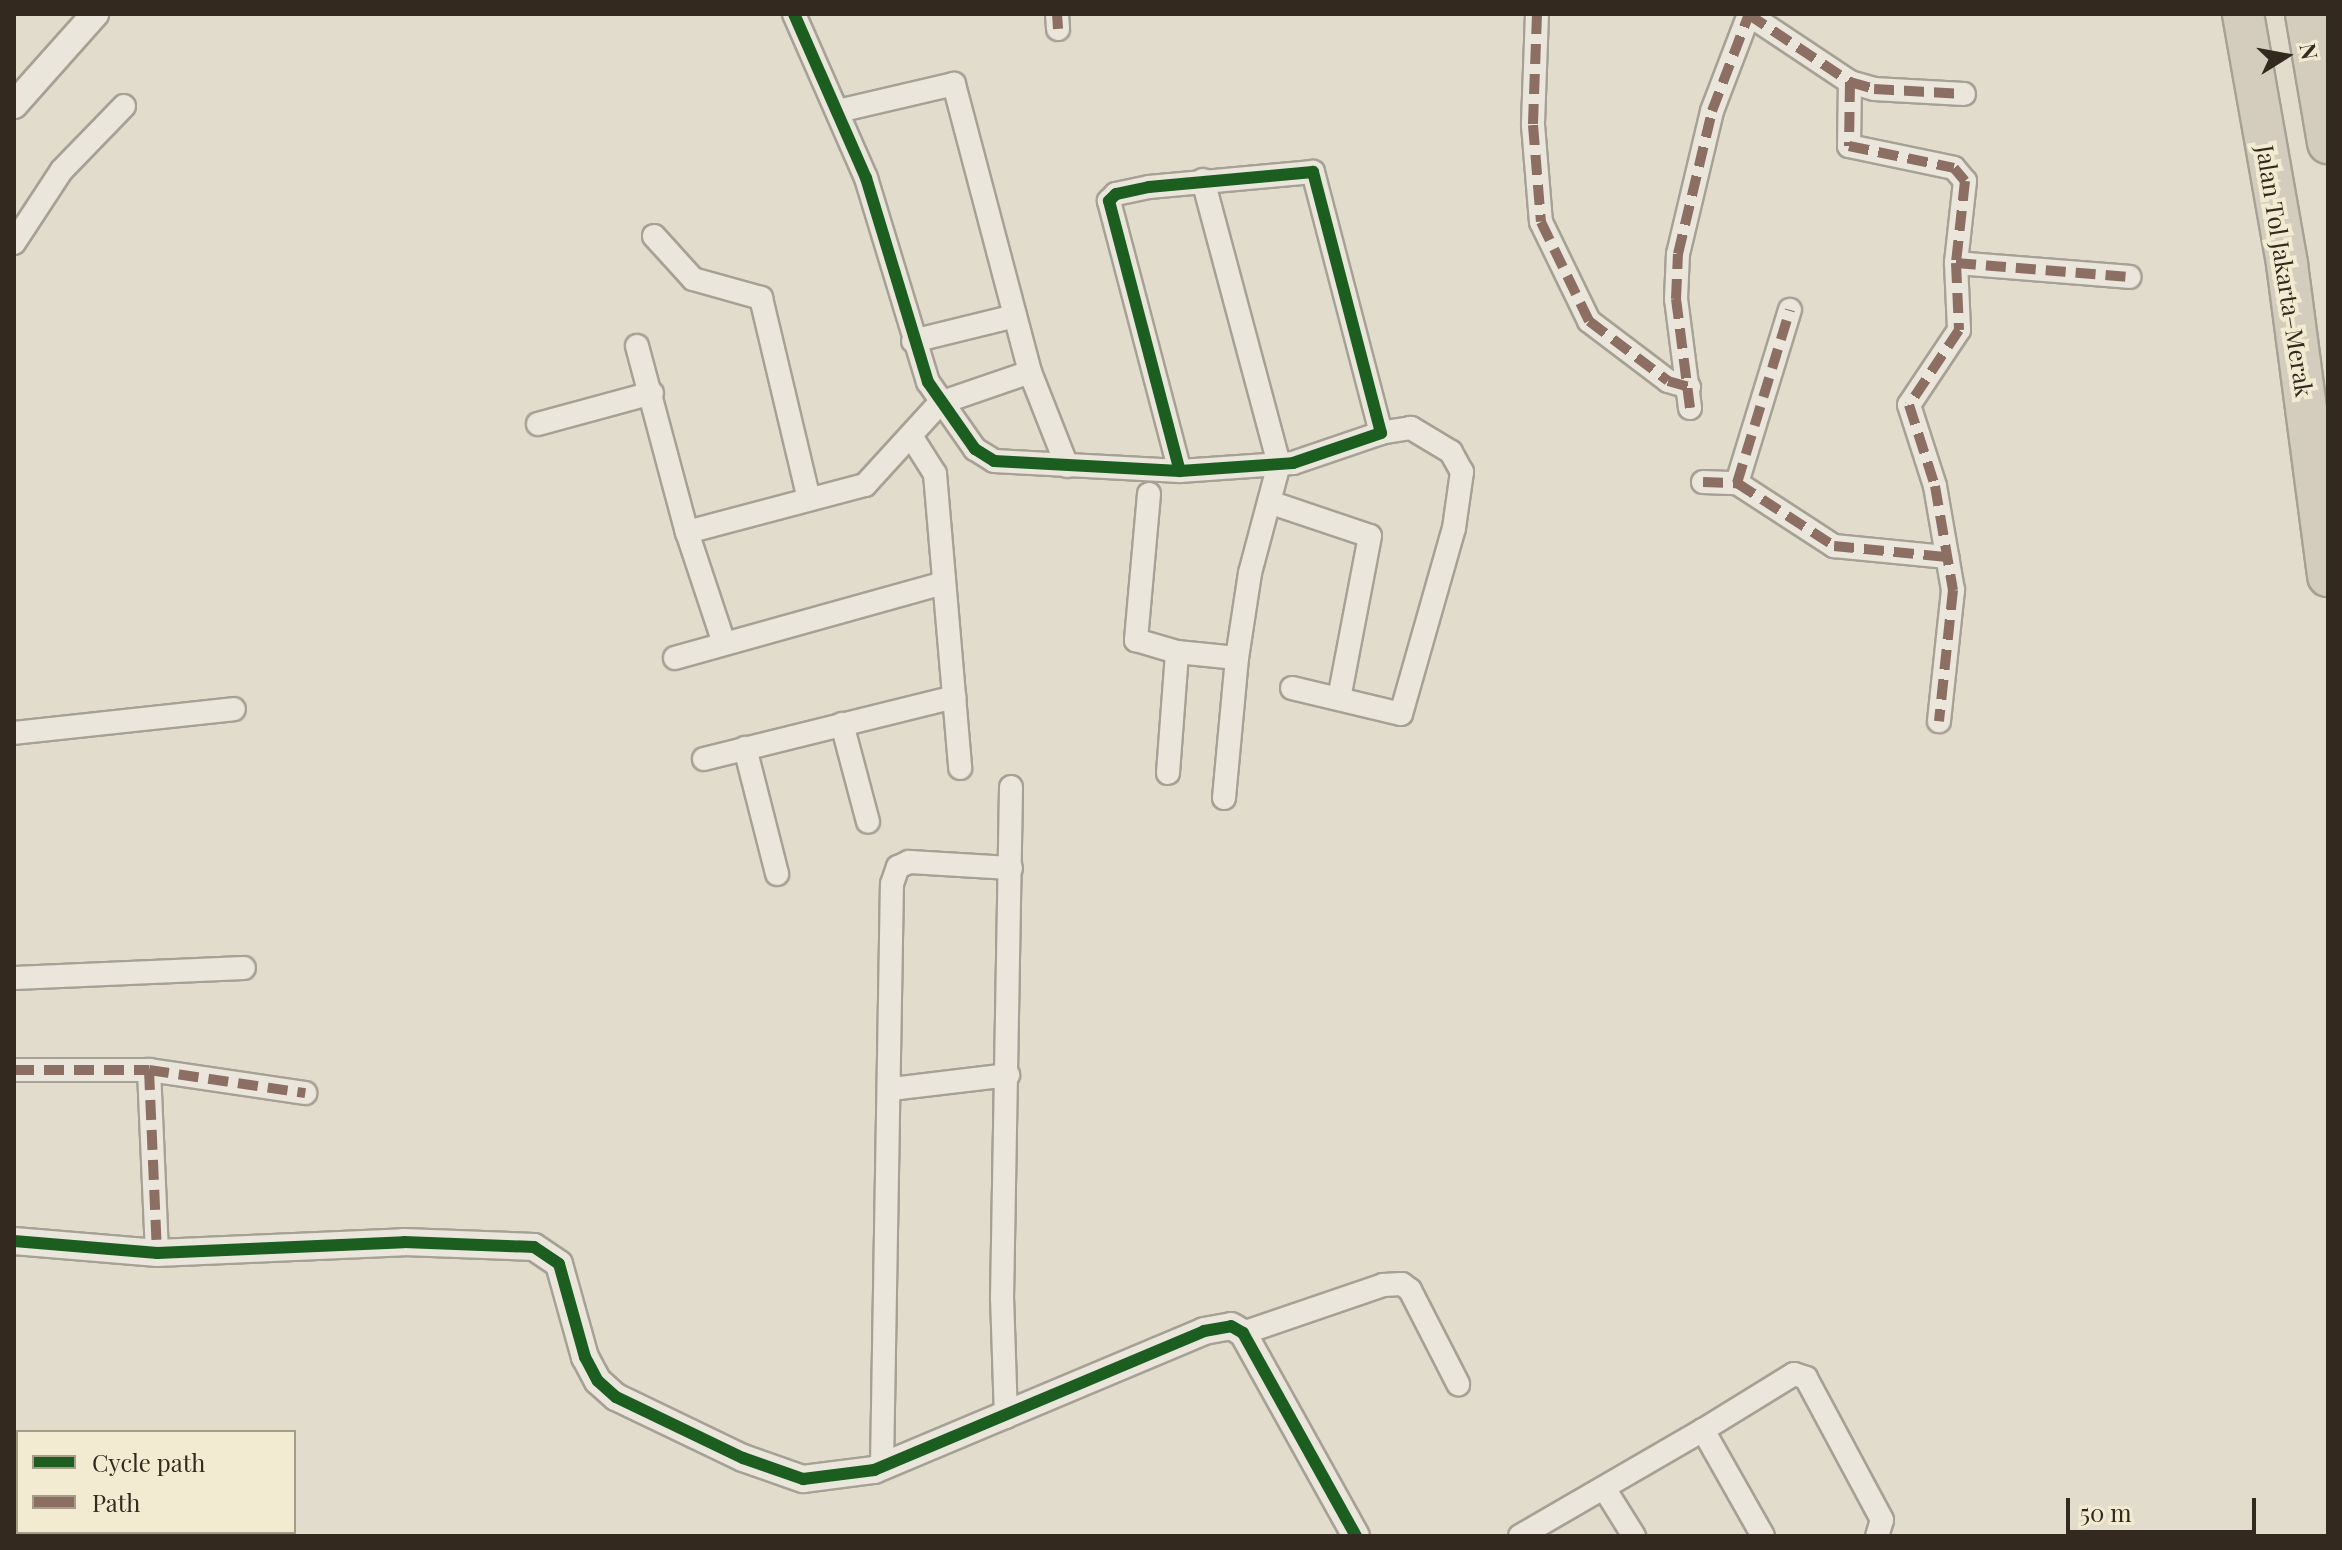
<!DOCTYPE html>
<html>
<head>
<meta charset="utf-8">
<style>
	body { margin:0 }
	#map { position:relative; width:2342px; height:1550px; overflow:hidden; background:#e1dccb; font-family:"Playfair Display",serif }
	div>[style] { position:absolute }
	.roads { filter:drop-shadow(2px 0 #a6a195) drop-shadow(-2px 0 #a6a195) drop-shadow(0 2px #a6a195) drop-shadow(0 -2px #a6a195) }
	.minor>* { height:22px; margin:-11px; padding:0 11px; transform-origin:11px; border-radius:11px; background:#eae6dc }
	.tertiary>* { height:26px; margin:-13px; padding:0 13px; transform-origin:13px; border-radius:13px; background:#eae6dc }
	.motorway>* { height:40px; margin:-20px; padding:0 20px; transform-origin:20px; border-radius:20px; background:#d4ccbc }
	.quiet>* { height:10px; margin-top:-5px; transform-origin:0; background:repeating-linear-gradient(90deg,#8d6e63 0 20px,transparent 0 30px) }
	.cycleway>* { height:12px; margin:-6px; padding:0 6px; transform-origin:6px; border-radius:6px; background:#1b5e20 }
	span { translate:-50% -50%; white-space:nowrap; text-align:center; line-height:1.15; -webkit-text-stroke:8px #f2ead1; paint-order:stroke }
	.street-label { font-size:24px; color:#34291e }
	.frame { position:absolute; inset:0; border:16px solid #34291e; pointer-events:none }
	.legend { position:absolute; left:16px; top:1430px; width:280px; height:104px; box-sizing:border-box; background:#f2ead1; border:2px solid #a69d89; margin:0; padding:10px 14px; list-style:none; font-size:24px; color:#34291e }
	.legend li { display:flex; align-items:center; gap:16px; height:40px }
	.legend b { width:40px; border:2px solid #a69d89 }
	.north { position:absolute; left:2246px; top:16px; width:80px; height:80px; -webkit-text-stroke:6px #f2ead1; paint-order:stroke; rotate:79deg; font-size:22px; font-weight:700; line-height:32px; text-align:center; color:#34291e }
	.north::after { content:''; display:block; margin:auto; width:28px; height:36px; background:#34291e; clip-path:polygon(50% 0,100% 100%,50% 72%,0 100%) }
	.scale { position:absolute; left:2066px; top:1498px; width:190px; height:36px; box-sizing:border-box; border:4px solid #34291e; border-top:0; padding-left:10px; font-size:24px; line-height:28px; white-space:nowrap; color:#34291e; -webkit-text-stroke:6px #f2ead1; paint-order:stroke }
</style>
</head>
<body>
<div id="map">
	<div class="roads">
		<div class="minor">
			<i style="left:794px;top:14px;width:179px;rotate:66.3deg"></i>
			<i style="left:866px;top:178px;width:213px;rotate:73.1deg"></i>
			<i style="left:928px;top:382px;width:82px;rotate:55deg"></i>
			<i style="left:975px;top:449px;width:22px;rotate:32deg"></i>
			<i style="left:994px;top:461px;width:186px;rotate:3.1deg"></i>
			<i style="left:1180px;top:471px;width:113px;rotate:-4deg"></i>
			<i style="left:1293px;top:463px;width:93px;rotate:-18.8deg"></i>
			<i style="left:1381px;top:433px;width:270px;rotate:-104.6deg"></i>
			<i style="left:1313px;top:172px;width:165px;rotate:174.8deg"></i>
			<i style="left:1149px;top:187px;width:34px;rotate:168deg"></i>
			<i style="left:1116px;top:194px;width:10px;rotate:135deg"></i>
			<i style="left:1109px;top:201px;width:279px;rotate:75.3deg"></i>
			<i style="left:1057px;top:14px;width:15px;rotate:86deg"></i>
			<i style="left:1537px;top:14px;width:111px;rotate:92.1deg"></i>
			<i style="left:1533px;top:125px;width:97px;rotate:85.3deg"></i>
			<i style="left:1541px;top:222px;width:110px;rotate:64.1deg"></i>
			<i style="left:1589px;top:321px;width:99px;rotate:37.2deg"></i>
			<i style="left:1668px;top:381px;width:22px;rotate:16deg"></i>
			<i style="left:1748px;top:14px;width:123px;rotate:33.7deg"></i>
			<i style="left:1850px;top:82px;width:25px;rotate:16deg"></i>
			<i style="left:1874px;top:89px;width:90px;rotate:3.2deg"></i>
			<i style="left:1850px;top:82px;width:64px;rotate:90.9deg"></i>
			<i style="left:1849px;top:146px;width:107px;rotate:11.8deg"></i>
			<i style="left:1954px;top:168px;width:17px;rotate:50deg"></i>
			<i style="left:1965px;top:181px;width:82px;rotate:96.3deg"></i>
			<i style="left:1956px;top:263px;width:67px;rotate:87.4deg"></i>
			<i style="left:1959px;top:330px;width:90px;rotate:123.7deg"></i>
			<i style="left:1909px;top:405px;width:85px;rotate:72.2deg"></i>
			<i style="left:1935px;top:486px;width:106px;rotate:80.2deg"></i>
			<i style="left:1953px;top:590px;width:132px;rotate:96.1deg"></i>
			<i style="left:654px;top:236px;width:58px;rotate:47.8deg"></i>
			<i style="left:693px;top:279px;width:71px;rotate:15.6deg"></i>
			<i style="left:761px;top:298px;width:207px;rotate:76.6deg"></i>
			<i style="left:14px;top:243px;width:87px;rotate:-56.7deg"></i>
			<i style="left:62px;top:170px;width:89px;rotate:-45.9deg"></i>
			<i style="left:1956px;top:263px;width:174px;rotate:4.6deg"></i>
			<i style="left:913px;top:341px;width:105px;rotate:-13.8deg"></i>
			<i style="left:637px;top:346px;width:193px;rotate:75deg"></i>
			<i style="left:687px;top:532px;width:117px;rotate:71.6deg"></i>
			<i style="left:1030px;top:372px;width:101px;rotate:68.5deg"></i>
			<i style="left:1690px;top:408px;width:110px;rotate:-97.3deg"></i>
			<i style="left:1676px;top:299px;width:45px;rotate:-87.5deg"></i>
			<i style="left:1678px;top:254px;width:147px;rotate:-76.6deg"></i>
			<i style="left:1712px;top:111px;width:104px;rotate:-69.1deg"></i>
			<i style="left:538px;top:424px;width:118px;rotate:-15.2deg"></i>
			<i style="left:913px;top:439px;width:41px;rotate:57.8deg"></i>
			<i style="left:935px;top:474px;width:295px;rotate:85.1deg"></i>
			<i style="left:1703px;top:482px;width:34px;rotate:2deg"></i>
			<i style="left:1737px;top:483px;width:116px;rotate:33deg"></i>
			<i style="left:1834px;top:546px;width:114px;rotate:5.6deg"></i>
			<i style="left:1737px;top:483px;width:181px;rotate:-73deg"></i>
			<i style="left:1149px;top:494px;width:147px;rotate:95.1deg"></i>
			<i style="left:1136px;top:640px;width:43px;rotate:16.3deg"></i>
			<i style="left:1177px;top:652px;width:60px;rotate:5.7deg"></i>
			<i style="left:1237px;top:658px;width:86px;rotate:-81.3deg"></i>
			<i style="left:1250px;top:573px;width:113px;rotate:-75.1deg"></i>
			<i style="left:1279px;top:464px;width:294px;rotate:-105deg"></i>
			<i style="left:1272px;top:503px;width:103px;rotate:18.6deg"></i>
			<i style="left:1370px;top:536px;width:165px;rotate:100.8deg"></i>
			<i style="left:687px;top:532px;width:184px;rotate:-14.8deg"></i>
			<i style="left:865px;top:485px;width:111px;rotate:-47.6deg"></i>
			<i style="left:940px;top:403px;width:95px;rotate:-19deg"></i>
			<i style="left:1030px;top:372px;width:298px;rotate:-104.8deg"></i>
			<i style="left:954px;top:84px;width:119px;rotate:166.9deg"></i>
			<i style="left:675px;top:658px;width:279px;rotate:-15.6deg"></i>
			<i style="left:1292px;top:688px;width:112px;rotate:13.4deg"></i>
			<i style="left:1401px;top:714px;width:193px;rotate:-74.1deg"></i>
			<i style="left:1454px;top:528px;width:57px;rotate:-81.9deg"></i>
			<i style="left:1462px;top:472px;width:23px;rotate:-119deg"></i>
			<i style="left:1451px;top:452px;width:47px;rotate:-149deg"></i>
			<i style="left:1411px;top:428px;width:30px;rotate:171deg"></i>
			<i style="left:842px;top:724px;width:101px;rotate:75.1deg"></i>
			<i style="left:14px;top:733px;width:221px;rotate:-6.2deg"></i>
			<i style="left:745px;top:748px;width:130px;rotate:75.7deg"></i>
			<i style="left:704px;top:759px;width:258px;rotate:-13.9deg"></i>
			<i style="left:1168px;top:773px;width:121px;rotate:-85.7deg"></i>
			<i style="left:1224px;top:798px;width:141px;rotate:-84.7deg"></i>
			<i style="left:14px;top:978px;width:230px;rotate:-2.5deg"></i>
			<i style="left:14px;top:1070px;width:135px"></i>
			<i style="left:149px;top:1070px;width:183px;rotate:87.5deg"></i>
			<i style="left:149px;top:1070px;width:158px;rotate:8.4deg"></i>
			<i style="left:891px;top:1089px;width:118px;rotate:-6.8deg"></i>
			<i style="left:1243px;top:1333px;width:148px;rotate:-18.9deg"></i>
			<i style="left:1383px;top:1285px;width:19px;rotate:-3deg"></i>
			<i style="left:1402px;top:1284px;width:10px;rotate:37deg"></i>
			<i style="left:1410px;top:1290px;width:106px;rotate:62.9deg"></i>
			<i style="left:1006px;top:1417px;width:118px;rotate:-91.9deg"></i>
			<i style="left:1002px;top:1299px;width:512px;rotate:-88.99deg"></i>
			<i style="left:882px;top:1466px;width:582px;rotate:-89.02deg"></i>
			<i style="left:892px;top:884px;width:18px;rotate:-71deg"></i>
			<i style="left:898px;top:867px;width:12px;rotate:-24deg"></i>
			<i style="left:909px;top:862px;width:102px;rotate:3.4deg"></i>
			<i style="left:1604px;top:1488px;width:57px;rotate:58deg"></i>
			<i style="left:1520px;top:1536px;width:211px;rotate:-30.1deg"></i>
			<i style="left:1763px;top:1536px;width:122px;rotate:-119.5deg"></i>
			<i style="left:1703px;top:1430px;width:107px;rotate:-31.6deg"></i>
			<i style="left:1794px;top:1374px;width:13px;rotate:18deg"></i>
			<i style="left:1806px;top:1378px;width:161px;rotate:61.8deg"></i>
			<i style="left:1882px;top:1520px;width:17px;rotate:107deg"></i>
		</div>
		<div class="tertiary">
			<i style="left:14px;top:105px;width:122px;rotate:-48.3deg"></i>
			<i style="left:14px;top:1241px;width:144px;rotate:4.8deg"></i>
			<i style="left:157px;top:1253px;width:247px;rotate:-2.5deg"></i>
			<i style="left:404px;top:1242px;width:130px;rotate:2.2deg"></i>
			<i style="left:534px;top:1247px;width:30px;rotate:34deg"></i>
			<i style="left:559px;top:1264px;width:97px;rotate:74.4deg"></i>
			<i style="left:585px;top:1357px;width:27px;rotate:62deg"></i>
			<i style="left:598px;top:1381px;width:24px;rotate:42deg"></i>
			<i style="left:616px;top:1397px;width:141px;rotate:25.7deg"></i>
			<i style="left:743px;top:1458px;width:64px;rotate:19.3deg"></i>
			<i style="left:803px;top:1479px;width:72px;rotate:-7.2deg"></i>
			<i style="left:874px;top:1470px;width:358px;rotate:-22.8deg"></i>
			<i style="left:1204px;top:1331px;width:27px;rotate:-10deg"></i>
			<i style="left:1231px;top:1326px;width:14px;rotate:30deg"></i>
			<i style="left:1243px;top:1333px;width:232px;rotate:60.9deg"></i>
		</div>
		<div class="motorway">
			<i style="left:2243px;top:14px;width:254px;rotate:80deg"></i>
			<i style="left:2287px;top:264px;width:315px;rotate:82.5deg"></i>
			<i style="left:2306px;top:14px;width:131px;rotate:80.3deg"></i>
		</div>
	</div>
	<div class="quiet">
		<i style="left:1057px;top:14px;width:15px;rotate:86deg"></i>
		<i style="left:1537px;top:14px;width:111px;rotate:92.1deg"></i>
		<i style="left:1533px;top:125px;width:97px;rotate:85.3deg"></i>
		<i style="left:1541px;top:222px;width:110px;rotate:64.1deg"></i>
		<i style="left:1589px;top:321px;width:99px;rotate:37.2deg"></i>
		<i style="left:1668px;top:381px;width:22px;rotate:16deg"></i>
		<i style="left:1748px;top:14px;width:123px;rotate:33.7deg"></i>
		<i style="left:1850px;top:82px;width:25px;rotate:16deg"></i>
		<i style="left:1874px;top:89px;width:90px;rotate:3.2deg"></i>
		<i style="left:1850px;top:82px;width:64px;rotate:90.9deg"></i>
		<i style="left:1849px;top:146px;width:107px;rotate:11.8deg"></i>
		<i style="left:1954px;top:168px;width:17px;rotate:50deg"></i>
		<i style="left:1965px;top:181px;width:82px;rotate:96.3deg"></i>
		<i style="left:1956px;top:263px;width:67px;rotate:87.4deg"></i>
		<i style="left:1959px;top:330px;width:90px;rotate:123.7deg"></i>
		<i style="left:1909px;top:405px;width:85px;rotate:72.2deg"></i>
		<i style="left:1935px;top:486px;width:106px;rotate:80.2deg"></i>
		<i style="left:1953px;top:590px;width:132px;rotate:96.1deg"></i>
		<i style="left:1956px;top:263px;width:174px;rotate:4.6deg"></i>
		<i style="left:1690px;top:408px;width:110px;rotate:-97.3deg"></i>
		<i style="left:1676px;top:299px;width:45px;rotate:-87.5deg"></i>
		<i style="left:1678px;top:254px;width:147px;rotate:-76.6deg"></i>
		<i style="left:1712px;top:111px;width:104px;rotate:-69.1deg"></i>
		<i style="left:1703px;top:482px;width:34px;rotate:2deg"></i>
		<i style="left:1737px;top:483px;width:116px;rotate:33deg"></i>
		<i style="left:1834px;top:546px;width:114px;rotate:5.6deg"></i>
		<i style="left:1737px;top:483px;width:181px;rotate:-73deg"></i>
		<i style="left:14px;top:1070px;width:135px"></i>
		<i style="left:149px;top:1070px;width:183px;rotate:87.5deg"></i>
		<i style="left:149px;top:1070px;width:158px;rotate:8.4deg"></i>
	</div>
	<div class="cycleway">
		<i style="left:794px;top:14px;width:179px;rotate:66.3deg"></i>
		<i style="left:866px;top:178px;width:213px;rotate:73.1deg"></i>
		<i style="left:928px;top:382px;width:82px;rotate:55deg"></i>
		<i style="left:975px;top:449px;width:22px;rotate:32deg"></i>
		<i style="left:994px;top:461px;width:186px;rotate:3.1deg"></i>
		<i style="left:1180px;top:471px;width:113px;rotate:-4deg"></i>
		<i style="left:1293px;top:463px;width:93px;rotate:-18.8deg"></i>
		<i style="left:1381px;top:433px;width:270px;rotate:-104.6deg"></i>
		<i style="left:1313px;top:172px;width:165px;rotate:174.8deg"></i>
		<i style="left:1149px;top:187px;width:34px;rotate:168deg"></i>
		<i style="left:1116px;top:194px;width:10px;rotate:135deg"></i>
		<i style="left:1109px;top:201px;width:279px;rotate:75.3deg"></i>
		<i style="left:14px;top:1241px;width:144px;rotate:4.8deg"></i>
		<i style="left:157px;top:1253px;width:247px;rotate:-2.5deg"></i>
		<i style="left:404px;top:1242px;width:130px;rotate:2.2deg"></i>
		<i style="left:534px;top:1247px;width:30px;rotate:34deg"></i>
		<i style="left:559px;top:1264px;width:97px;rotate:74.4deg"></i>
		<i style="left:585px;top:1357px;width:27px;rotate:62deg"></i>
		<i style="left:598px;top:1381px;width:24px;rotate:42deg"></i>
		<i style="left:616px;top:1397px;width:141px;rotate:25.7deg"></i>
		<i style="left:743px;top:1458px;width:64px;rotate:19.3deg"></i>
		<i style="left:803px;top:1479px;width:72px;rotate:-7.2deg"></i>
		<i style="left:874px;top:1470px;width:358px;rotate:-22.8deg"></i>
		<i style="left:1204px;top:1331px;width:27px;rotate:-10deg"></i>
		<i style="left:1231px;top:1326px;width:14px;rotate:30deg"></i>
		<i style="left:1243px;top:1333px;width:232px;rotate:60.9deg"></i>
	</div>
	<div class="street-label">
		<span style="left:2285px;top:271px;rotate:81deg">Jalan Tol Jakarta–Merak</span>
	</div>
	<div class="frame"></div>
	<ul class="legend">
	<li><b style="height:10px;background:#1b5e20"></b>Cycle path</li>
	<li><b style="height:10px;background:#8d6e63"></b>Path</li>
	</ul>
	<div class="north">N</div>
	<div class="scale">50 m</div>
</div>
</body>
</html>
